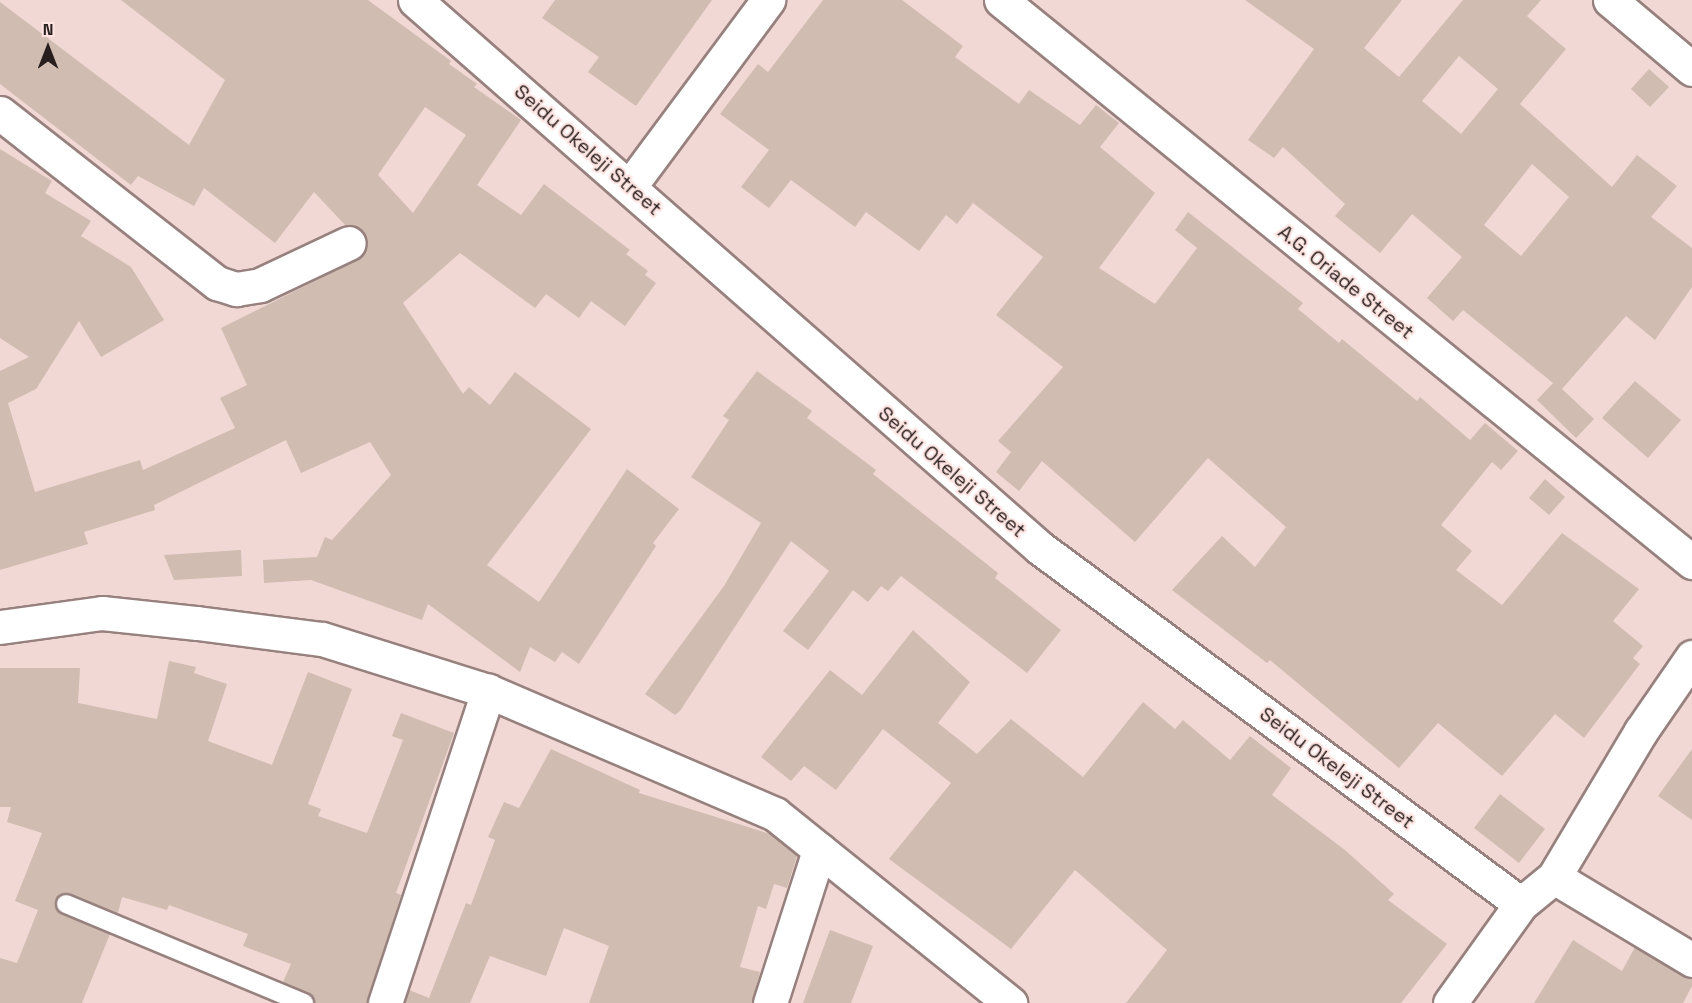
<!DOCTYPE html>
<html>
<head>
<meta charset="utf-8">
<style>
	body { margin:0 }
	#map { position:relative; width:1692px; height:1003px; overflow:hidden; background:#f1d8d5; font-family:"Space Grotesk",sans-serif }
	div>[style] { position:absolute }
	.building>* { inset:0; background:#d0bcb0 }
	.roads { filter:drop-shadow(2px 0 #97817e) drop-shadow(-2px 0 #97817e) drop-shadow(0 2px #97817e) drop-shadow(0 -2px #97817e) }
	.lane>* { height:18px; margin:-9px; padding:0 9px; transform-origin:9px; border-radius:9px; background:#fff }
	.street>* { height:33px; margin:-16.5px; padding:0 16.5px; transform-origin:16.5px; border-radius:16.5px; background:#fff }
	span { translate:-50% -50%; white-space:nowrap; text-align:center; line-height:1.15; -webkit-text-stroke:4.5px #fee5e2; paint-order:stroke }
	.street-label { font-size:20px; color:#271e1d }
	.north { position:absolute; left:18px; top:18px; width:60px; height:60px; -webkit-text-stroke:4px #fee5e2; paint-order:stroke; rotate:0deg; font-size:16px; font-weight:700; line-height:24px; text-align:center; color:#271e1d }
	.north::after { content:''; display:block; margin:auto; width:21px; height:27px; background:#271e1d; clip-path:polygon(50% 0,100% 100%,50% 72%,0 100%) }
</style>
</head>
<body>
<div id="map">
	<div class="building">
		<i style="clip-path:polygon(evenodd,121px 0,368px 0,451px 61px,449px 64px,477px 84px,474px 87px,521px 120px,477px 185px,521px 215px,544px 184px,630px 250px,626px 254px,648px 271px,645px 275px,656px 283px,625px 326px,591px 301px,579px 318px,546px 294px,535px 308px,460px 253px,403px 303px,463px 394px,469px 387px,490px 405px,515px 372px,591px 429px,487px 565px,539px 602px,627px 469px,679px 509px,653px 543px,656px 546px,579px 664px,562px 652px,555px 662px,530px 647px,520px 672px,428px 604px,422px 620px,311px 580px,264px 583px,263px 560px,317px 557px,325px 537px,332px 540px,391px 475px,370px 442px,301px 473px,286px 440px,154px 505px,155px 510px,84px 532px,88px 544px,0 570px,0 371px,29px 357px,0 338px,0 149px,52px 181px,45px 193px,91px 221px,81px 236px,131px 267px,164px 320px,101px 357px,79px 321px,36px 389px,8px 403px,35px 492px,140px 460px,143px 470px,235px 428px,220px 398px,247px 385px,221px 328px,357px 260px,368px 245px,360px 228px,345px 225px,314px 192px,275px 243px,204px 188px,194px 206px,138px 176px,131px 185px,0 84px,0 2px,189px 145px,225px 80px,121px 0,425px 107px,466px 135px,413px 213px,378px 175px,425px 107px)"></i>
		<i style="clip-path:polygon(555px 0,712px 0,636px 106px,588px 72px,599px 57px,542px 18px)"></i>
		<i style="clip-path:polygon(823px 0,902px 0,963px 46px,955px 57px,1019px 104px,1029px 90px,1080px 125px,1096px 105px,1119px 123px,1100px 147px,1155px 193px,1099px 268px,1155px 304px,1197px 248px,1175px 230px,1188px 212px,1303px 303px,1298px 309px,1339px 343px,1342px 339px,1417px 401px,1420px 397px,1470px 440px,1485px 423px,1518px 451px,1501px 470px,1492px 462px,1441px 525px,1472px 551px,1456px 570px,1502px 605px,1562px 533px,1639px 589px,1613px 621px,1643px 646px,1633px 658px,1640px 664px,1584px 738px,1555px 714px,1502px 776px,1438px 723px,1399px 768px,1270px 660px,1267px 663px,1172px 590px,1222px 536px,1255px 567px,1286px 527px,1208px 458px,1135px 542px,1042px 461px,1019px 491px,996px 472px,1011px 452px,998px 441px,1063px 367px,996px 315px,1043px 257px,973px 203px,957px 224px,946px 215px,919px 251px,866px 212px,855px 227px,791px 180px,769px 208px,741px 187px,769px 150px,720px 114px,758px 64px,768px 72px)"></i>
		<i style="clip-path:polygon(evenodd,1245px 0,1402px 0,1364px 48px,1399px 77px,1463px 0,1541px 0,1527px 16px,1566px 49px,1520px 104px,1612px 187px,1637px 155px,1677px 186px,1651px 217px,1692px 248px,1692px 287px,1655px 340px,1626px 316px,1562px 389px,1594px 419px,1576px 438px,1537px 400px,1553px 383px,1463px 310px,1453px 321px,1427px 298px,1462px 257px,1412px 214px,1380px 253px,1335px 216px,1345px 204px,1283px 147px,1274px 158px,1248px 140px,1314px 49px,1245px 0,1459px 56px,1498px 89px,1461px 134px,1422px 101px,1459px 56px,1245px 0,1532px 164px,1569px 197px,1521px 256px,1484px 225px,1532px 164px)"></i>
		<i style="clip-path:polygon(1649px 69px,1669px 87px,1650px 107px,1631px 89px)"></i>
		<i style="clip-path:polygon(757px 371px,812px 411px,807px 418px,876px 470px,873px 474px,998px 573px,995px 578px,1061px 630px,1027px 673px,901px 576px,888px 591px,881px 586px,868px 602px,853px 590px,808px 650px,783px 631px,829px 571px,791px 541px,680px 711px,675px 715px,645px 694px,724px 586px,761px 523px,691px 477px,729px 420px,723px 416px)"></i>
		<i style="clip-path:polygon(1635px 381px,1681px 420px,1648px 458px,1602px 418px)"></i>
		<i style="clip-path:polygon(1545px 479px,1565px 497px,1549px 515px,1529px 498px)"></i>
		<i style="clip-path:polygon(241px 550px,242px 576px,174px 580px,164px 555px)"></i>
		<i style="clip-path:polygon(913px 630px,970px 682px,938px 723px,977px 754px,1011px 719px,1083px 777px,1143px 702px,1175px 729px,1183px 720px,1230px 760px,1250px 736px,1291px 768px,1272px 795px,1345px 850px,1394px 894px,1388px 900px,1447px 944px,1401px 1003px,1126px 1003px,1167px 950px,1075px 870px,1011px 949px,889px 859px,951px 783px,883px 729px,836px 790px,804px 766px,791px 781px,761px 757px,830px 670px,862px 695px)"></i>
		<i style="clip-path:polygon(169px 661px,196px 667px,194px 673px,227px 684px,208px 741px,272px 765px,308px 672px,352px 689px,308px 804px,321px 809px,318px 816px,367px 833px,403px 740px,392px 736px,401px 713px,454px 733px,396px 893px,401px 895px,367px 1003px,315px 1003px,309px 993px,283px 982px,291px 964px,243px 946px,248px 934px,169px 905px,167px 910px,122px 897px,118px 913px,65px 893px,55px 900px,57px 911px,110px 934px,82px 1003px,0 1003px,0 958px,17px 963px,38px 910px,15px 901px,42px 833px,7px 822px,11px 807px,0 807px,0 668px,80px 668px,78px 703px,157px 719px)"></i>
		<i style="clip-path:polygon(551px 749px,640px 790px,639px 793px,770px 834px,797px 856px,787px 888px,774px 884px,766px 909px,758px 906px,740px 967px,760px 972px,752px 1003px,589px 1003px,609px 946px,564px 928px,546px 976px,490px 956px,470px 1003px,405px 1003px,409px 990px,429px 998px,466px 903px,471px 905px,495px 840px,488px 837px,504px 802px,519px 808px)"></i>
		<i style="clip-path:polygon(1692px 749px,1692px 820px,1658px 796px)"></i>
		<i style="clip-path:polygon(1500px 794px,1545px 829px,1519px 863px,1474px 828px)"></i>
		<i style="clip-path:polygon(830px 930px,873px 946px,851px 1003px,803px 1003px)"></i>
		<i style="clip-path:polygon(1573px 940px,1622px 971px,1635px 947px,1692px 979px,1692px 986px,1683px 1003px,1534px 1003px)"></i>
	</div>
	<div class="roads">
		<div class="lane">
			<i style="left:66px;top:904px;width:258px;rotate:22.6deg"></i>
		</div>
		<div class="street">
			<i style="left:415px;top:0;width:831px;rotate:41.24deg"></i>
			<i style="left:1040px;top:548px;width:598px;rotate:36.51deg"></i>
			<i style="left:1001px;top:0;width:891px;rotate:39.12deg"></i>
			<i style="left:1610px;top:0;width:107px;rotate:40.1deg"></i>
			<i style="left:0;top:113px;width:276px;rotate:38.1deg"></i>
			<i style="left:217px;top:283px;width:20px;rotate:18deg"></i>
			<i style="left:236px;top:289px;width:24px;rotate:-9deg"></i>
			<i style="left:260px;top:285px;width:98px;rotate:-25.3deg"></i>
			<i style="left:630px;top:186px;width:232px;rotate:-53.4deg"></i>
			<i style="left:0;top:627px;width:103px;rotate:-7.8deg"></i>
			<i style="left:102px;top:613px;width:96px;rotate:6deg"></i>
			<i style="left:197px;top:623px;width:126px;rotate:7.3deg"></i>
			<i style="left:322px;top:639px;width:174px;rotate:17.4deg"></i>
			<i style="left:488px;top:691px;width:312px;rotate:23.2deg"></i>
			<i style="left:775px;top:814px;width:302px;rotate:38.8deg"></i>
			<i style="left:1554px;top:877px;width:161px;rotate:31deg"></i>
			<i style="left:385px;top:1003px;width:329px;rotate:-71.7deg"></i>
			<i style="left:770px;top:1003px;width:161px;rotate:-72.2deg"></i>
			<i style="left:1450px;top:1003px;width:122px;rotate:-54.4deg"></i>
			<i style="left:1521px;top:904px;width:43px;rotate:-39.3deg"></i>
			<i style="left:1554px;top:877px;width:170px;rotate:-59.2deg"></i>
			<i style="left:1641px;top:731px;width:90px;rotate:-55.4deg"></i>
		</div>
	</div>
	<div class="street-label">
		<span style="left:588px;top:150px;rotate:41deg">Seidu Okeleji Street</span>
		<span style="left:1346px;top:282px;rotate:39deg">A.G. Oriade Street</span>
		<span style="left:952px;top:472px;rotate:41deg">Seidu Okeleji Street</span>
		<span style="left:1337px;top:768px;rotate:37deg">Seidu Okeleji Street</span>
	</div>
	<div class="north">N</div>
</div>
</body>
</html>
